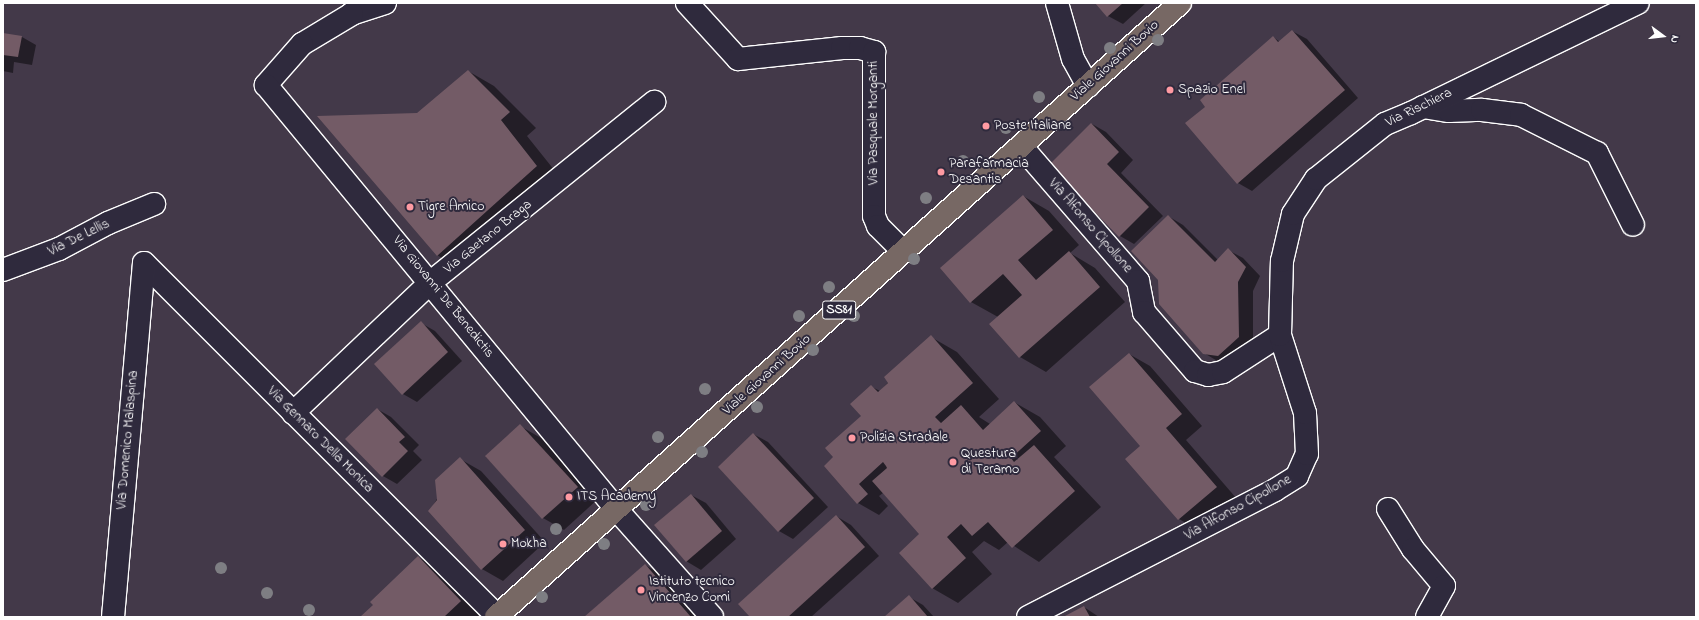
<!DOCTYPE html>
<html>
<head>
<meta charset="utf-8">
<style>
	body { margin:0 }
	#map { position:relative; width:1699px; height:620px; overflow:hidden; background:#433949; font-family:"Indie Flower",sans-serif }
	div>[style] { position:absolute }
	.shadow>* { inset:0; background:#0007 }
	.building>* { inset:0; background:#735b66 }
	.roads { filter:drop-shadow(1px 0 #fff) drop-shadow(-1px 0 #fff) drop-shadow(0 1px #fff) drop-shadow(0 -1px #fff) }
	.street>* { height:22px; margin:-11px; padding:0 11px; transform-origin:11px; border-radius:11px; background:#2f2a3d }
	.primary>* { height:22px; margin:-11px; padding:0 11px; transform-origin:11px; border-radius:11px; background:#776864 }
	.trees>* { width:12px; height:12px; margin:-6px; border-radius:50%; background:#7e7e83 }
	.dots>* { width:11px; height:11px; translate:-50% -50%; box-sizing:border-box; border:2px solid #2f2a3d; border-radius:50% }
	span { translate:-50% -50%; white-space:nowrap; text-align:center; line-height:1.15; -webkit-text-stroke:4px #2f2a3d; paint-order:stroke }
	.shield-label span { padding:1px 3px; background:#2f2a3d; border:1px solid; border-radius:3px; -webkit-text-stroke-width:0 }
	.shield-label { font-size:13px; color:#fff; font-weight:700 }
	.street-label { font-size:14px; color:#fff }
	.poi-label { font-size:14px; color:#fff }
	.left { translate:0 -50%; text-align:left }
	.frame { position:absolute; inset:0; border:4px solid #fff; pointer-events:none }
	.north { position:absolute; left:1643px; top:16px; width:40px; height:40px; -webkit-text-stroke:3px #2f2a3d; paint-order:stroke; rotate:105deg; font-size:11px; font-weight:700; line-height:16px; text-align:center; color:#fff }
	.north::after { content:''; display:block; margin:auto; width:14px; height:18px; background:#fff; clip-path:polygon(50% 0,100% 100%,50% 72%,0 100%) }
</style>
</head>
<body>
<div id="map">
	<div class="shadow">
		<i style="clip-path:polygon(1096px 3px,1146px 3px,1123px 24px,1108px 16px)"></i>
		<i style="clip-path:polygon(1292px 31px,1307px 39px,1358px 98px,1252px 191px,1238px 183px,1206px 107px,1273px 37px,1280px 42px)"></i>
		<i style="clip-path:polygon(3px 34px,22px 37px,36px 45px,32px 65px,14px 62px,13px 73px,3px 71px)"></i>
		<i style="clip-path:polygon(468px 71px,494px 86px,536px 128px,527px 136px,563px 181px,463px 271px,437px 255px,417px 114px)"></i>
		<i style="clip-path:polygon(1092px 124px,1106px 132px,1133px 160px,1121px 173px,1163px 216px,1134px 244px,1120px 236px)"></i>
		<i style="clip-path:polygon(1023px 196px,1049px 211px,1079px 245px,1070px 253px,1095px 268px,1125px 302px,1046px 372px,1020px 357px,998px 317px,971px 302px)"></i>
		<i style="clip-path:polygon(1168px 216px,1183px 225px,1218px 260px,1228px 250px,1243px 258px,1260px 276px,1253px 291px,1253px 346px,1219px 362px,1204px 353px)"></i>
		<i style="clip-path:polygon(421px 323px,435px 331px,462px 361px,417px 402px,403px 394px)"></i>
		<i style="clip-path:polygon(931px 337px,957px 352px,999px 399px,979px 417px,990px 424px,1014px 402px,1040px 417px,1066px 446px,1054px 457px,1101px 507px,1039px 562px,1008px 542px,999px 550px,984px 541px,972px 552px,992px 574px,958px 603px,932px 588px,921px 534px,883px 493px,879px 496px,888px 506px,879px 515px,858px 503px,835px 458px,862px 416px,872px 387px,880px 391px)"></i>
		<i style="clip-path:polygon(1129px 354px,1150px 366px,1202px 426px,1186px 440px,1237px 499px,1200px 531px,1179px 519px,1141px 446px)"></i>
		<i style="clip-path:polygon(377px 409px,391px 417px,419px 445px,413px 451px,422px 460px,397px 484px,383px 476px,347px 439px)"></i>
		<i style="clip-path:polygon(520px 426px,541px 438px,598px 499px,564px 530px,543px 518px,486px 457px)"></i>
		<i style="clip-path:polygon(753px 434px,768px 442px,828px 507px,793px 539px,779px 531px)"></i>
		<i style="clip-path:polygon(460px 459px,481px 471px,545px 542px,503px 581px,482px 569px,430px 511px)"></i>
		<i style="clip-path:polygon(691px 495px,706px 503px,736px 539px,701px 570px,686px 561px)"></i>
		<i style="clip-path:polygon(836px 516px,851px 525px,879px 556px,811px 617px,751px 617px)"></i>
		<i style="clip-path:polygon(418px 557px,439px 569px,481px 613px,477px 617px,362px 617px,377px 609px)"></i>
		<i style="clip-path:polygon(645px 565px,666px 577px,700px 617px,585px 617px)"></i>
		<i style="clip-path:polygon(909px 597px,923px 605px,934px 617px,886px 617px)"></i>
		<i style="clip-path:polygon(1084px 607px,1099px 617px,1065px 617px)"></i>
	</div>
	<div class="building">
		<i style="clip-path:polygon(1095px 3px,1123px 3px,1107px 17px)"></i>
		<i style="clip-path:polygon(1292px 30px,1345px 90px,1237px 184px,1185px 123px,1205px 107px,1200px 100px,1273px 36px,1278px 42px)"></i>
		<i style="clip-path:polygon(3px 33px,22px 36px,18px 57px,3px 55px)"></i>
		<i style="clip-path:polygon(468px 70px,510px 112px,501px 120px,537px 166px,437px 256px,317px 116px,417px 113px)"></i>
		<i style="clip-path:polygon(1091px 123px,1119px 152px,1107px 164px,1149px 207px,1119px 237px,1049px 165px)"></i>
		<i style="clip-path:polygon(1023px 195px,1053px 230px,1018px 260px,1036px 280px,1069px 251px,1100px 287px,1019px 358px,989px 324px,1022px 295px,1003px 274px,970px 303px,940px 268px)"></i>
		<i style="clip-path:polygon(1168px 215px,1215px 262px,1228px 248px,1246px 267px,1238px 282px,1239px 337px,1218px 356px,1203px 354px,1159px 304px,1158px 280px,1131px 251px)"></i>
		<i style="clip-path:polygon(421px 321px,448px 352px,402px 395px,374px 364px)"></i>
		<i style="clip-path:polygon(931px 335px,973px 383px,935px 417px,941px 423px,961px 405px,983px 430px,1014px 401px,1041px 431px,1011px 458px,1014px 462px,1034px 445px,1075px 491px,1012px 548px,988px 522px,972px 536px,961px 524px,947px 537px,966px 558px,932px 589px,899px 553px,919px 534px,872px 481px,887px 468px,886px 466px,883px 462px,859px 484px,868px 494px,857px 504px,824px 466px,833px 457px,825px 448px,861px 416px,850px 404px,871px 385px,878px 392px,888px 383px,884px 377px)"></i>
		<i style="clip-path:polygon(1129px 353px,1182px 414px,1166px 428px,1217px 487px,1178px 520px,1125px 459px,1140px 446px,1089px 387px)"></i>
		<i style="clip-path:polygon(377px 408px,405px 437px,399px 442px,408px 451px,382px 477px,345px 439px)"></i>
		<i style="clip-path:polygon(520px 424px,578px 487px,542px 519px,485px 456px)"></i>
		<i style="clip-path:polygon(753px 433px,814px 498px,778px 532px,718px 467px)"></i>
		<i style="clip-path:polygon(460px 457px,525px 530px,481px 570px,428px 511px,437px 500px,435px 480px)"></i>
		<i style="clip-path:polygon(691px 494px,722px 531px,686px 562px,654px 525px)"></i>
		<i style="clip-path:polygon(836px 515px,865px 547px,788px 617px,750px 617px,738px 604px)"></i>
		<i style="clip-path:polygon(418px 556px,461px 601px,444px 617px,360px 617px,373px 605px,370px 602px)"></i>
		<i style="clip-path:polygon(645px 564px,691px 617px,584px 617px)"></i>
		<i style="clip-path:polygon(909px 595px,928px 617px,884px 617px)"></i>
		<i style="clip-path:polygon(1084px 606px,1090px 617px,1063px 617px)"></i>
	</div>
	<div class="roads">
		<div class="street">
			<i style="left:385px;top:3px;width:35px;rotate:162deg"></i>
			<i style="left:352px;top:14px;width:58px;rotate:149deg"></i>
			<i style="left:302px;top:44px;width:55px;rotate:131.3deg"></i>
			<i style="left:266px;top:85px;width:551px;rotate:50.45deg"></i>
			<i style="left:617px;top:510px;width:143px;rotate:48.4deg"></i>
			<i style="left:687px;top:3px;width:76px;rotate:47.7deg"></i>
			<i style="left:738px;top:59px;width:105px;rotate:-6deg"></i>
			<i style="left:842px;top:48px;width:18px"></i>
			<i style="left:860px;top:48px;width:15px;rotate:16deg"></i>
			<i style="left:874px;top:52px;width:164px;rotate:90deg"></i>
			<i style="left:874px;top:216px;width:11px;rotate:68deg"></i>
			<i style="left:878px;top:226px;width:35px;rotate:45deg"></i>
			<i style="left:1057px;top:3px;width:58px;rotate:74.1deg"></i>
			<i style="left:1073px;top:59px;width:31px;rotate:61deg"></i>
			<i style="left:1423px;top:107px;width:26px;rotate:9deg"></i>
			<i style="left:1449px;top:111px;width:33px;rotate:-2deg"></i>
			<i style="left:1482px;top:110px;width:39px;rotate:7deg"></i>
			<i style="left:1521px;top:115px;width:85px;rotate:26.6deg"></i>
			<i style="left:1597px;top:153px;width:80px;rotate:63.4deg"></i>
			<i style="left:1021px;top:146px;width:179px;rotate:49.1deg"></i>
			<i style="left:1138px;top:281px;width:32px;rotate:79deg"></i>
			<i style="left:1144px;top:312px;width:78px;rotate:49.2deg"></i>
			<i style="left:1195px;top:371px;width:14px;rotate:17deg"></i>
			<i style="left:1208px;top:375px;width:15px;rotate:-11deg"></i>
			<i style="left:1223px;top:372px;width:68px;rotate:-33deg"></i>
			<i style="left:144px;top:263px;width:499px;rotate:45deg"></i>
			<i style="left:3px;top:270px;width:60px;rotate:-20.6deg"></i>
			<i style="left:59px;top:249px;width:55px;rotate:-28deg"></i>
			<i style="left:108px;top:223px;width:50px;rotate:-22.4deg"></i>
			<i style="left:293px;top:413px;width:190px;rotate:-43.5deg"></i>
			<i style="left:431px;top:282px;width:287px;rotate:-38.9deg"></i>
			<i style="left:1388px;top:509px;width:47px;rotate:58deg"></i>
			<i style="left:1413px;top:549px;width:48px;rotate:50deg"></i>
			<i style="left:1444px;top:586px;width:35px;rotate:119deg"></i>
			<i style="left:113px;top:617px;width:355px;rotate:-85deg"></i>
			<i style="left:1028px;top:617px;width:278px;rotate:-27.2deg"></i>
			<i style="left:1275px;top:490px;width:26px;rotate:-32deg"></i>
			<i style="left:1297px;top:476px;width:24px;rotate:-66deg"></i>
			<i style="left:1307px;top:454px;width:41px;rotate:-92.8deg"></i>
			<i style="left:1305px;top:413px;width:82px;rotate:-107.8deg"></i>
			<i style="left:1280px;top:335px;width:74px;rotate:-88.5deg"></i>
			<i style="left:1282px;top:261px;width:48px;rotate:-76.8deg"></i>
			<i style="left:1293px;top:214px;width:42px;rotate:-56.7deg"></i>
			<i style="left:1316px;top:179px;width:88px;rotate:-38.6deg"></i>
			<i style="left:1385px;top:124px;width:28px;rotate:-23deg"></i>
			<i style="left:1411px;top:113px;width:252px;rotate:-25.9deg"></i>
		</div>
		<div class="primary">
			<i style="left:496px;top:617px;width:919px;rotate:-41.91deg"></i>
		</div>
	</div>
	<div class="trees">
		<i style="left:1158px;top:40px"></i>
		<i style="left:1110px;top:48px"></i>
		<i style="left:1039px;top:97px"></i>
		<i style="left:1006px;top:128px"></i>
		<i style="left:963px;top:161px"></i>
		<i style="left:926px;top:198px"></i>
		<i style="left:914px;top:259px"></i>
		<i style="left:829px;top:287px"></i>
		<i style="left:799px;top:316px"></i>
		<i style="left:854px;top:316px"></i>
		<i style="left:813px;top:350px"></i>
		<i style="left:705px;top:389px"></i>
		<i style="left:757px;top:407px"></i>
		<i style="left:658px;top:437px"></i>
		<i style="left:702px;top:452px"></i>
		<i style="left:646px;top:505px"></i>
		<i style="left:556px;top:529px"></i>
		<i style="left:604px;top:544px"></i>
		<i style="left:221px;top:568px"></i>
		<i style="left:267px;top:593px"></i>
		<i style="left:542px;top:597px"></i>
		<i style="left:309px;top:610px"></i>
	</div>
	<div class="dots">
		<i style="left:1170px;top:90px;background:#ff9aa2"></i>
		<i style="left:986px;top:126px;background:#ff9aa2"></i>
		<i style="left:941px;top:172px;background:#ff9aa2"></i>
		<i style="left:410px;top:207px;background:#ff9aa2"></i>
		<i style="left:852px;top:438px;background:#ff9aa2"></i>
		<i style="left:953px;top:462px;background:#ff9aa2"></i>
		<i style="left:569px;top:497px;background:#ff9aa2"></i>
		<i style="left:503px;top:544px;background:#ff9aa2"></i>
		<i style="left:641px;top:590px;background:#ff9aa2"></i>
	</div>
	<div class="shield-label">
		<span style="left:839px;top:310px">SS81</span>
	</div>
	<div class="street-label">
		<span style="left:1115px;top:61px;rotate:-42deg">Viale Giovanni Bovio</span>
		<span style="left:1419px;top:108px;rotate:-26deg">Via Rischiera</span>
		<span style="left:874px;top:123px;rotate:-90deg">Via Pasquale Morganti</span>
		<span style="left:1090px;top:226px;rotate:49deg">Via Alfonso Cipollone</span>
		<span style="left:488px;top:237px;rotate:-39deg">Via Gaetano Braga</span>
		<span style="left:79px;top:238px;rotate:-26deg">Via De Lellis</span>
		<span style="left:443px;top:297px;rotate:51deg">Via Giovanni De Benedictis</span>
		<span style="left:767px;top:375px;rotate:-42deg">Viale Giovanni Bovio</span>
		<span style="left:128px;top:440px;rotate:-85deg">Via Domenico Malaspina</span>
		<span style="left:320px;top:440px;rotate:45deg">Via Gennaro Della Monica</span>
		<span style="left:1238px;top:508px;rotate:-29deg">Via Alfonso Cipollone</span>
	</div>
	<div class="poi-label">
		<span class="left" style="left:1178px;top:90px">Spazio Enel</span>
		<span class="left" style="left:994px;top:126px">Poste Italiane</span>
		<span class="left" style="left:949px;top:172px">Parafarmacia<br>Desantis</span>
		<span class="left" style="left:418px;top:207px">Tigre Amico</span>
		<span class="left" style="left:860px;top:438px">Polizia Stradale</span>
		<span class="left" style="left:961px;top:462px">Questura<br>di Teramo</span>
		<span class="left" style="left:577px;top:497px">ITS Academy</span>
		<span class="left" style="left:511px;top:544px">Mokha</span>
		<span class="left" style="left:649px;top:590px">Istituto tecnico<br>Vincenzo Comi</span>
	</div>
	<div class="frame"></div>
	<div class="north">N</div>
</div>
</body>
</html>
